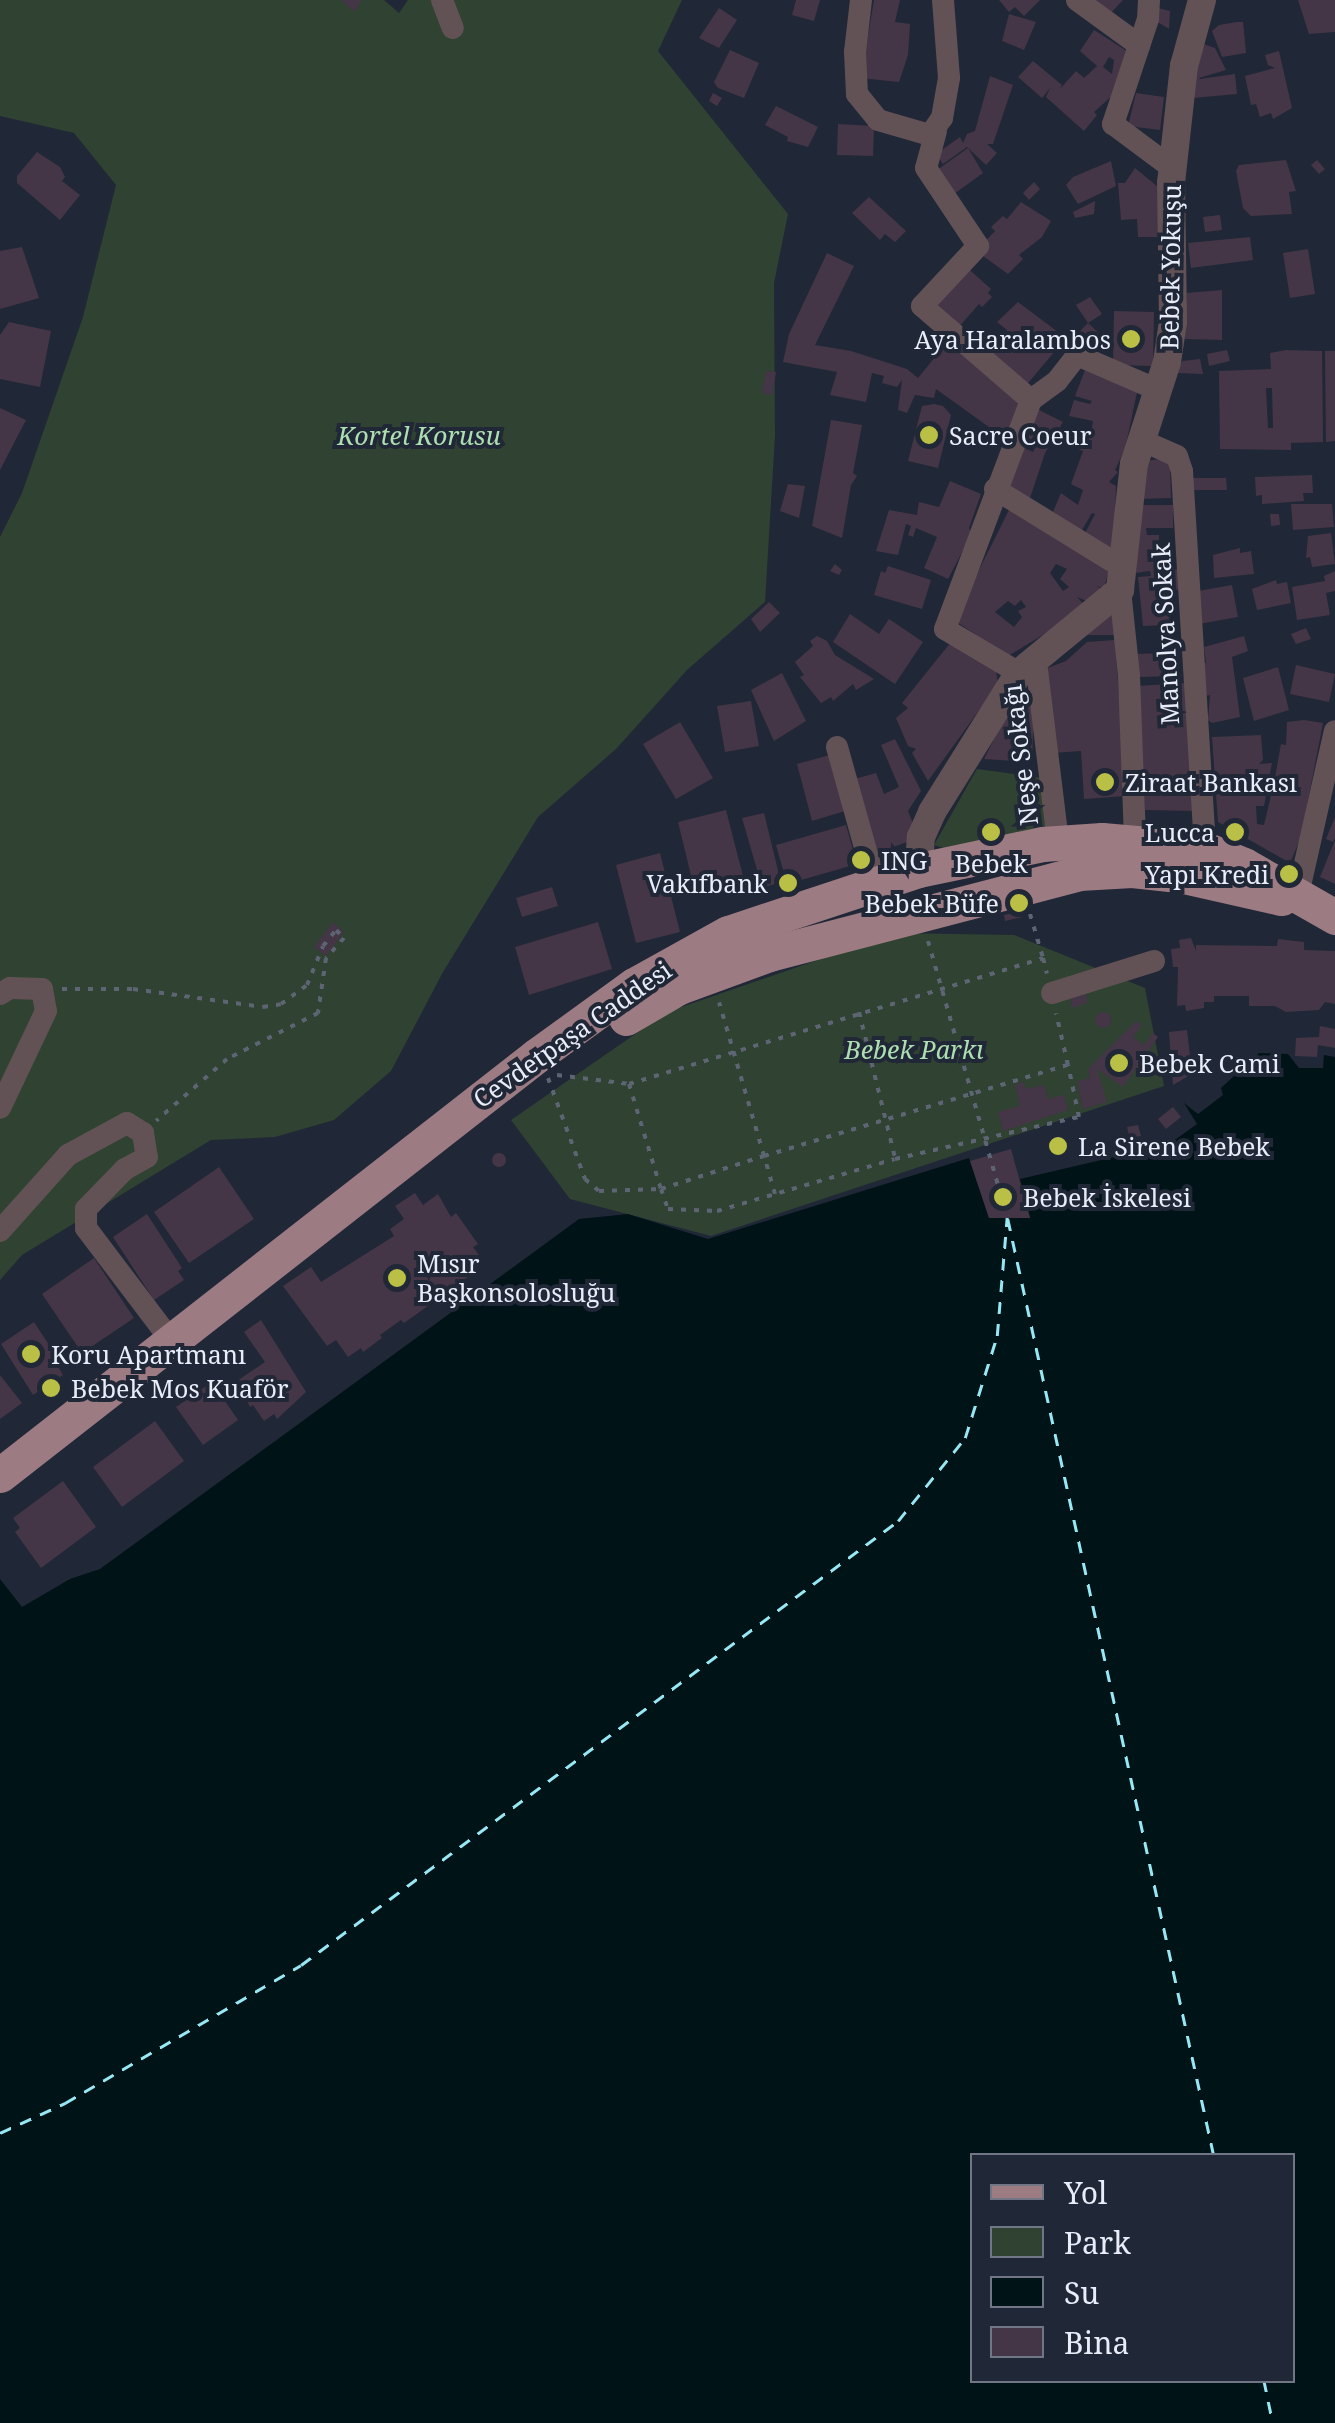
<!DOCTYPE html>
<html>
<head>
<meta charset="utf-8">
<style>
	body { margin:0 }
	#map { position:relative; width:1335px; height:2423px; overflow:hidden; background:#202737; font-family:"Noto Serif",serif }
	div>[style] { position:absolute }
	.green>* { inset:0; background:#304231 }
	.water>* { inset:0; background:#001317 }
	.ferry>* { height:2.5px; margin-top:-1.25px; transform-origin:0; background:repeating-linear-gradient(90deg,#97e8f4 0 12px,transparent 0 22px) }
	.building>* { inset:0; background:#443646 }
	.round { border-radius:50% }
	.path>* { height:4px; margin-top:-2px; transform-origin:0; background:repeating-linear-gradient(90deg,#5d6473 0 5px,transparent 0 13px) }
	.minor>* { height:22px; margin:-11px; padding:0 11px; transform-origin:11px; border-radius:11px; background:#625255 }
	.tertiary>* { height:28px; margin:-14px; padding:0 14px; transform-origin:14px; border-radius:14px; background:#625255 }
	.primary>* { height:35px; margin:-17.5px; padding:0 17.5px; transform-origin:17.5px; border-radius:17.5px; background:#9d7b82 }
	.dots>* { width:28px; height:28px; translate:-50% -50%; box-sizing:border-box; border:5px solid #202737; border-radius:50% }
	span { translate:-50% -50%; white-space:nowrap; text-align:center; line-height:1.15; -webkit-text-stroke:8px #202737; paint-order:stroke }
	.street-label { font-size:25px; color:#e8edf9 }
	.poi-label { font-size:25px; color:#e8edf9 }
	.right { translate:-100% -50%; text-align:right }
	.left { translate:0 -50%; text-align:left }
	.park-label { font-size:25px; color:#addeb0; font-style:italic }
	.legend { position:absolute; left:970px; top:2153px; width:325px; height:230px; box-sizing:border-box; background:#202737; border:2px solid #707685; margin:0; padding:12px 18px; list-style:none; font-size:30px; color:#e8edf9 }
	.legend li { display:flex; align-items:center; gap:20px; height:50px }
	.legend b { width:50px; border:2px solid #707685 }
</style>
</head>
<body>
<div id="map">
	<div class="green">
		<i style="clip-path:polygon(0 0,384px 0,399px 13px,408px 0,682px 0,658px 51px,788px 214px,774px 283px,775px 436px,765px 602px,687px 670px,616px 749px,538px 817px,443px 972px,391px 1071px,334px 1120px,275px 1137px,211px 1140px,22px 1255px,0 1280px,0 537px,22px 493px,83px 317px,116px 185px,74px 133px,0 116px)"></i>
		<i style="clip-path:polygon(977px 769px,1043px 778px,1049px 827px,944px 848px,934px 845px)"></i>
		<i style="clip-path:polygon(896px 933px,1014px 935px,1145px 988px,1164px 1086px,711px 1236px,570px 1199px,511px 1120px,667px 1012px)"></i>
	</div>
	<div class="water">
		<i style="clip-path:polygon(evenodd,1259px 1053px,1288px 1054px,1299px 1068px,1323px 1068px,1324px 1055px,1335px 1057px,1335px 2423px,0 2423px,0 1579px,22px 1607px,70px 1579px,100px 1569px,579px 1219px,628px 1214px,708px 1239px,969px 1158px,989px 1218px,1030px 1217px,1020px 1179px,1144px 1150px,1151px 1157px,1197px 1124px,1184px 1103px,1198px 1114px,1223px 1095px,1221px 1088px,1259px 1053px,972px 2156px,1292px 2156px,1292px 2380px,972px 2380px,972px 2156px)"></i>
	</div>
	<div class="ferry">
		<i style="left:1008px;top:1219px;width:959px;rotate:77.6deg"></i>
		<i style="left:0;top:2133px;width:72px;rotate:-24.8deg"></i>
		<i style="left:65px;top:2103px;width:273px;rotate:-30.3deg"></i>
		<i style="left:301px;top:1965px;width:744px;rotate:-36.64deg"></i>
		<i style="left:898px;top:1521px;width:107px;rotate:-51.1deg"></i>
		<i style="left:965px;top:1438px;width:107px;rotate:-72.6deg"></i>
		<i style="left:997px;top:1336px;width:119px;rotate:-85.2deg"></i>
		<i style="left:1264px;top:2380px;width:44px;rotate:78.2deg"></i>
	</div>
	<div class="building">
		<i style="clip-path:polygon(341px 0,362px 0,354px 12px)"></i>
		<i style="clip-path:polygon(796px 0,820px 0,814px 21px,792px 15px)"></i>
		<i style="clip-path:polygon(874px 0,900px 0,895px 22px,910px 24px,908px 55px,899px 82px,861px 78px)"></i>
		<i style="clip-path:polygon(999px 0,1040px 0,1024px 16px,1015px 7px,1009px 12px)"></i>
		<i style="clip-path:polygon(1084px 0,1123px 0,1109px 15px)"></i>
		<i style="clip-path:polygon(1298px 0,1335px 0,1335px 32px,1309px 34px)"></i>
		<i style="clip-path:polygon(719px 8px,737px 20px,719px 48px,699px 38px)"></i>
		<i style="clip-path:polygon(1158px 8px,1170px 11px,1169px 29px,1156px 21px)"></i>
		<i style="clip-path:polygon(1009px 14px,1036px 22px,1024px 50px,1002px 41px)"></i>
		<i style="clip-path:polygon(1237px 22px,1243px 22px,1246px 53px,1222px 57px,1212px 31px,1219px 25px)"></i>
		<i style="clip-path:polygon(evenodd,1094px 30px,1130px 53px,1113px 95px,1094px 112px,1097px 115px,1084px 131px,1046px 97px,1050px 88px,1042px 98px,1018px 77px,1033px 61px,1062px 85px,1060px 89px,1076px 71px,1084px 78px,1097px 66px,1080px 51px,1094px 30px,1109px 57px,1114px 60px,1112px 74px,1103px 67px,1109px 57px)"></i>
		<i style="clip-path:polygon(1200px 43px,1215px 48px,1226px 70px,1199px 78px,1200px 79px,1235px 74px,1237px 94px,1193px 98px)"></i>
		<i style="clip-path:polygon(730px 50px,759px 63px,744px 98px,718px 88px,714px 82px)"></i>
		<i style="clip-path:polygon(1279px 51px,1292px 108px,1273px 119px,1271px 113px,1260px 117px,1256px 104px,1251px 105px,1245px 76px,1275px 68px,1268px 65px,1265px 55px)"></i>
		<i style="clip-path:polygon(990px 76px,1013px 85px,993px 144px,987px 144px,997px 153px,986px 165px,967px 147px,943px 164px,936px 154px,960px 137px,963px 143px,967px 134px,975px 131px)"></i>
		<i style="clip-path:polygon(713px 93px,722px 98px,717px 106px,709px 101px)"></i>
		<i style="clip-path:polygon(1136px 93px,1164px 97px,1160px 130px,1128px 126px)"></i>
		<i style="clip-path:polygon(776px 106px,818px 127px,808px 147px,787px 141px,788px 137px,765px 125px)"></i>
		<i style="clip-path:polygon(838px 124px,874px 126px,873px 156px,837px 155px)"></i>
		<i style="clip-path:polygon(968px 148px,983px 173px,954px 194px,937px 170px)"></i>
		<i style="clip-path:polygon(37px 152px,60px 167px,65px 177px,62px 181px,80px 195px,60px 220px,17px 183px,17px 176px)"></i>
		<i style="clip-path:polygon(1286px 160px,1296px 191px,1289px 192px,1292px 214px,1251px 216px,1243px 208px,1236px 171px,1239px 165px)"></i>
		<i style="clip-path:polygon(1317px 160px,1325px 169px,1319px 174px,1311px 165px)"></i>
		<i style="clip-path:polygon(1111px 161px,1116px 186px,1078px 204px,1066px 185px,1073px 177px)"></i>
		<i style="clip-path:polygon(1135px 168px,1158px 187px,1158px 237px,1138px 237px,1137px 219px,1121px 220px,1118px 183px,1125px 183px)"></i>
		<i style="clip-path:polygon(1034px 182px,1040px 189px,1029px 200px,1023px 193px)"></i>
		<i style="clip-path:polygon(869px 197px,906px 231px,895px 242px,885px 234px,880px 240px,852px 213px)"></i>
		<i style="clip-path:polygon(1095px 201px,1094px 214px,1075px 218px,1073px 212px)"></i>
		<i style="clip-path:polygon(1021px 202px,1051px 221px,1042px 237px,1019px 255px,1023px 259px,1008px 274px,976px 251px,995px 231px,991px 227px,1003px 216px,1007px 219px)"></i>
		<i style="clip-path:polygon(1220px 215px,1222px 230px,1205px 232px,1203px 217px)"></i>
		<i style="clip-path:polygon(1250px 237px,1253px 260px,1191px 268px,1188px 243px)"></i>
		<i style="clip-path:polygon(22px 247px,39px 298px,0 309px,0 251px)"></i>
		<i style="clip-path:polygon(1308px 249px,1315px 294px,1290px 298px,1283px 253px)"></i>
		<i style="clip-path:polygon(827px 253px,854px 266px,815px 345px,851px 351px,907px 369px,918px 378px,948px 341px,1023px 398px,1007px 440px,936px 389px,934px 398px,915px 395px,907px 413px,898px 410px,902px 380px,897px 387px,882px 383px,884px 376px,872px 373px,866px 402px,830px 395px,837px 372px,783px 362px,789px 334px)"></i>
		<i style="clip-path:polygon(963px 264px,991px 289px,988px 293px,992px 297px,982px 307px,979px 304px,958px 328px,932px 299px)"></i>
		<i style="clip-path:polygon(1222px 290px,1222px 340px,1185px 339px,1178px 302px,1187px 301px,1186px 293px)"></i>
		<i style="clip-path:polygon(1090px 297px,1102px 314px,1088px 323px,1101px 335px,1087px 351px,1073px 338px,1088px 323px,1076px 305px)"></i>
		<i style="clip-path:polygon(1018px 302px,1066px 338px,1023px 389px,988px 361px,1007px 330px,997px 322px)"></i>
		<i style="clip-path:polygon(1114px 311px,1154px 312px,1153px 366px,1113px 365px)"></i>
		<i style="clip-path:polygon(9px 322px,51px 331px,40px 387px,0 379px,0 335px)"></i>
		<i style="clip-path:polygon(1227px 350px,1230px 361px,1209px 366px,1207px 354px)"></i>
		<i style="clip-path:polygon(evenodd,1286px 350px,1322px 351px,1323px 442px,1291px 443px,1291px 450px,1220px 449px,1219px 371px,1271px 369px,1270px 353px,1286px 350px,1266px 388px,1272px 388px,1273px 428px,1268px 428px,1266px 388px)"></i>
		<i style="clip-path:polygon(1325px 351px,1335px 351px,1335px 441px,1326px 442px)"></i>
		<i style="clip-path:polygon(1200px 359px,1203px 374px,1178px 373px,1182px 361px)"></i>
		<i style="clip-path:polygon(1085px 370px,1139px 383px,1125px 449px,1115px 470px,1118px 472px,1109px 482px,1116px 486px,1114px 553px,1083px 537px,1095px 514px,1092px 513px,1082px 530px,1053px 512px,1061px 493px,1078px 505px,1083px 490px,1071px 484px,1083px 451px,1073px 447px,1077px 439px,1084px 441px,1087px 433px,1091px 434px,1093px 421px,1069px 416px,1074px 400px,1090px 404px,1092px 401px,1075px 396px)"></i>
		<i style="clip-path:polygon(766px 371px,776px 372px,772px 395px,762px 393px)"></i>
		<i style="clip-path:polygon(934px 404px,943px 406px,951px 415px,938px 468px,908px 461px,922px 406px)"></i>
		<i style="clip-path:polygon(0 408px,26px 420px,0 470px)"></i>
		<i style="clip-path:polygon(1035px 408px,1063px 422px,1045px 453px,1030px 498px,1009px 485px,1018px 445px,1033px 452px,1035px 448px,1018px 439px)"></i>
		<i style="clip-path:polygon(831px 420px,862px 425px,853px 473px,857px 476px,851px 485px,842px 538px,812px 526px)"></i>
		<i style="clip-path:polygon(1162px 459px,1170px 465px,1171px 498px,1137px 499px,1144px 461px)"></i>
		<i style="clip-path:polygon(1312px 475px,1313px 493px,1303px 493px,1304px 501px,1262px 504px,1262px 495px,1256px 496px,1255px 477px)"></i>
		<i style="clip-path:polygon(1186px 478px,1226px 478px,1227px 490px,1187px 490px)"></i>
		<i style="clip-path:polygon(950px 481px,981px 494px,969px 528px,972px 533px,948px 579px,924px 568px,937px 537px,916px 528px,913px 537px,908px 535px,911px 526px,906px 524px,898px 555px,876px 551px,889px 510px,917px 515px,919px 502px,939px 507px)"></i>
		<i style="clip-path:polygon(788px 484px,805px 486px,799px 518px,780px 511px)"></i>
		<i style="clip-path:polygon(1291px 504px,1332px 504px,1334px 527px,1293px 530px)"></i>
		<i style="clip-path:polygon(1137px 505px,1173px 505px,1173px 528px,1146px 528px,1147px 535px,1159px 535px,1159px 553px,1171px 557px,1167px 570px,1183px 569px,1184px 589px,1167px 591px,1170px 624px,1167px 625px,1143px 626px,1138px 577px,1151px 576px,1150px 571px,1135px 573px)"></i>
		<i style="clip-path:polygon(evenodd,1009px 510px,1110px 567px,1104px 588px,1096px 586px,1104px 590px,1094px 604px,1077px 597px,1087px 608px,1008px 656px,954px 620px,1009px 510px,1056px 564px,1067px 569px,1060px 579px,1069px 587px,1063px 591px,1050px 573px,1056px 564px,1009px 510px,1021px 600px,1026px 607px,1018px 611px,1022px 617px,1014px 627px,995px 612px,1008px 601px,1015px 606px,1021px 600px)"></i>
		<i style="clip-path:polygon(1270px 514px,1279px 514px,1280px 525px,1271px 526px)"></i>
		<i style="clip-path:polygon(1331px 533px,1335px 564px,1312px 567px,1310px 557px,1306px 558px,1308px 536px)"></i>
		<i style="clip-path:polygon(1240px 548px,1240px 553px,1251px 551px,1254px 574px,1214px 578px,1213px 555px)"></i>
		<i style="clip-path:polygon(835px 564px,842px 570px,839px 575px,830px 571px)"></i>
		<i style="clip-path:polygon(888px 566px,931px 580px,922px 609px,874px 595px,881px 571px,885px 573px)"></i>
		<i style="clip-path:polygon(1335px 571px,1335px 591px,1326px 593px,1330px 615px,1297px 620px,1292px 587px,1325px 581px,1324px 576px)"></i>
		<i style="clip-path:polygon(1276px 580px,1277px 584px,1287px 582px,1291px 603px,1257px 610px,1252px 589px)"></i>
		<i style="clip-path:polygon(1232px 585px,1238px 617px,1193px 625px,1193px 592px)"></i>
		<i style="clip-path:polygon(769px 602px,780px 613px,760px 632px,751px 619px)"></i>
		<i style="clip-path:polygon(1113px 612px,1115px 635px,1078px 635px)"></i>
		<i style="clip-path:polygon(850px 614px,879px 634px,889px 619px,923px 642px,895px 684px,833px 642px)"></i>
		<i style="clip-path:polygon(1306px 628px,1311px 639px,1296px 644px,1291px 634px)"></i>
		<i style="clip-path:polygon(817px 636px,827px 641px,835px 655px,874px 679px,856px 690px,853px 684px,833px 701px,831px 697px,821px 703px,800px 677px,804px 675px,795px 662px,813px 646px,810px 641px)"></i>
		<i style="clip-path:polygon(1244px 636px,1248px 651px,1232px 657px,1240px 717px,1212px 723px,1208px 720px,1210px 695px,1204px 696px,1197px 664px,1206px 663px,1204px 647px)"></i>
		<i style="clip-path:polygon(1115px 640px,1126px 796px,1084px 799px,1081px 751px,1053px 753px,1045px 669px,1066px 661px,1087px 642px)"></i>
		<i style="clip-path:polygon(951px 642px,996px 670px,998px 684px,928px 781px,912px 753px,916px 749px,908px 746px,896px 718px,908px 708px,902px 703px)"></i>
		<i style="clip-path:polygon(1171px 653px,1172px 676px,1140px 677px,1132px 654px)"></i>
		<i style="clip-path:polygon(1296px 665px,1335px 674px,1329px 702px,1290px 694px)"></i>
		<i style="clip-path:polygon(1278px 667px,1289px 710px,1254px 721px,1243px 678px)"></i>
		<i style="clip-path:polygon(782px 673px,806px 721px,774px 741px,751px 690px)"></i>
		<i style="clip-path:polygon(1185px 683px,1195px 811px,1145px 810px,1137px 686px)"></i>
		<i style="clip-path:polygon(1022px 689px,1034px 704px,1032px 762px,984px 759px,1008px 712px,1017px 714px,1022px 707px,1015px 701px)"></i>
		<i style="clip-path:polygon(751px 701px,759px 746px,725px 752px,717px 706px)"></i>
		<i style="clip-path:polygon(1304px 720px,1323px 723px,1301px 837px,1290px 863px,1218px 822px,1212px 737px,1261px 735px,1263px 760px,1259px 764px,1272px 763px,1264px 806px,1256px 806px,1257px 824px,1264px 825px,1274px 783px,1280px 778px,1275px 777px,1281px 744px,1286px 745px,1287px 722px)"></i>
		<i style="clip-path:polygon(680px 722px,713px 778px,676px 799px,643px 744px)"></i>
		<i style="clip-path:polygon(895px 739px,921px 791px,908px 811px,916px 831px,913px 840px,870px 855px,851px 780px,876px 773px,884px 794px,899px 787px,881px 745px)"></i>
		<i style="clip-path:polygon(830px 755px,845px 811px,812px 821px,797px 764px)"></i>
		<i style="clip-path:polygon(726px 810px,744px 880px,695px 892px,678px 822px)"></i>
		<i style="clip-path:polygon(764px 813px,781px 883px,762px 887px,742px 818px)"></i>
		<i style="clip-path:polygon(1335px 817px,1335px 838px,1333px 842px,1326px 839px)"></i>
		<i style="clip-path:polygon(846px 825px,857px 864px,787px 884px,776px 845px)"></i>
		<i style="clip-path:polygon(1335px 840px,1335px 884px,1320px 877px)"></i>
		<i style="clip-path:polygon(660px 853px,680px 932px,636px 943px,616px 865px)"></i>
		<i style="clip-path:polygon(552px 887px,558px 906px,522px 917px,516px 898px)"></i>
		<i style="clip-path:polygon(1021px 911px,1022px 917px,1005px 921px,1004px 915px)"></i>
		<i style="clip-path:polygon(333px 922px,344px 932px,326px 956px,314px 947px)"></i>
		<i style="clip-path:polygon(598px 922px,612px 969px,529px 995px,515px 947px)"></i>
		<i style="clip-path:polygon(1191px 938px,1196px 951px,1196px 945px,1277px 946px,1278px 939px,1304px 942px,1304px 950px,1335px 951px,1335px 1004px,1325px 1002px,1319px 1010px,1286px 1012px,1275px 1006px,1249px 1006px,1249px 996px,1214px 996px,1214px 1002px,1204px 1002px,1204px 1008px,1186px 1011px,1185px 1005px,1177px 1006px,1178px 967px,1181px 967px,1173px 967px,1171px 949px,1180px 948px,1179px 940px)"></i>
		<i style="clip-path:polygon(1086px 989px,1087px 1003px,1072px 1008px,1070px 991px)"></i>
		<i class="round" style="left:1095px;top:1012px;width:16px;height:16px"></i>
		<i style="clip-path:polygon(1136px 1021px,1142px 1025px,1133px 1037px,1144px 1045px,1153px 1033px,1158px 1037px,1123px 1087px,1097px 1069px,1107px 1102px,1083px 1109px,1077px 1081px,1090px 1078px,1088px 1069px)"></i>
		<i style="clip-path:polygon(1320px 1026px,1335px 1029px,1335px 1048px,1318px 1045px,1317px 1057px,1295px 1056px,1296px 1038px,1319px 1037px)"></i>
		<i style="clip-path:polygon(1187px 1030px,1192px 1074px,1173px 1085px,1169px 1032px)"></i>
		<i style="clip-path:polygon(1024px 1082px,1026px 1089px,1044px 1085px,1048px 1099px,1064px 1095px,1068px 1110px,1003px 1131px,998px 1112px,1020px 1106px,1015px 1085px)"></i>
		<i style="clip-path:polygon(1173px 1107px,1181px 1117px,1166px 1129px,1158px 1119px)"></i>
		<i style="clip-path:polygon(1138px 1125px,1141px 1136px,1130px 1138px,1127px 1127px)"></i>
		<i style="clip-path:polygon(1011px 1149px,1030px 1218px,989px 1218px,970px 1161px)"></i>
		<i class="round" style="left:492px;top:1153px;width:14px;height:14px"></i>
		<i style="clip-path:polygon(219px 1167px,254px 1219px,189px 1263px,154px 1212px)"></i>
		<i style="clip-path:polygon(415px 1193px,423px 1205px,438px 1194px,451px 1217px,456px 1213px,478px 1244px,473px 1247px,483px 1261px,470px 1270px,473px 1274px,430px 1300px,432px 1303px,404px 1323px,401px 1320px,380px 1335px,382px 1338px,363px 1352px,361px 1348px,348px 1357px,336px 1340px,327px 1346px,283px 1286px,311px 1267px,321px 1282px,394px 1236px,390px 1229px,404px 1219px,395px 1206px)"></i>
		<i style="clip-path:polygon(147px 1214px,182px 1268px,178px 1271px,184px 1280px,154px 1300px,113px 1237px)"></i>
		<i style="clip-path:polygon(94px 1258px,134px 1318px,82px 1353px,42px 1294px)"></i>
		<i style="clip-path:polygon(261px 1320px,306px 1392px,277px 1419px,274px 1414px,264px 1421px,253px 1405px,250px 1407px,237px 1381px,265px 1362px,244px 1332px)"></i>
		<i style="clip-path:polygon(34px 1322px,61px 1363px,57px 1365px,63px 1375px,33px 1395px,1px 1344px)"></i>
		<i style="clip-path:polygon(0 1375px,22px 1403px,0 1419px)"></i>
		<i style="clip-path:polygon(212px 1382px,238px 1420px,203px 1445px,176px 1407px)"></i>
		<i style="clip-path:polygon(155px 1421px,184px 1461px,122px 1507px,93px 1467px)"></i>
		<i style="clip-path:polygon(63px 1481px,96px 1527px,41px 1568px,15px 1532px,20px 1528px,13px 1518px)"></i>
	</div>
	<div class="path">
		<i style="left:1030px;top:914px;width:46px;rotate:73.5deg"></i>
		<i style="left:928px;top:941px;width:286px;rotate:74deg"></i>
		<i style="left:62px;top:989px;width:71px"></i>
		<i style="left:133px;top:989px;width:131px;rotate:7.9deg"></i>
		<i style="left:263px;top:1007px;width:18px;rotate:-9deg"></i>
		<i style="left:281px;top:1004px;width:32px;rotate:-36deg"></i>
		<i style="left:307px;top:985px;width:42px;rotate:-67.7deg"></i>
		<i style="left:323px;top:946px;width:21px;rotate:-51deg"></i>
		<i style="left:336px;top:930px;width:11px;rotate:45deg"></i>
		<i style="left:344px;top:938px;width:27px;rotate:132deg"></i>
		<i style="left:326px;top:958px;width:56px;rotate:98.3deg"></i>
		<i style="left:318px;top:1013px;width:102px;rotate:153.2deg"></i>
		<i style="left:227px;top:1059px;width:94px;rotate:138.9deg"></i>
		<i style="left:859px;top:1012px;width:150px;rotate:76.1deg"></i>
		<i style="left:557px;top:1075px;width:73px;rotate:7.1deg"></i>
		<i style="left:629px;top:1084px;width:110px;rotate:73.1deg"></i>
		<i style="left:661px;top:1189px;width:108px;rotate:-17.8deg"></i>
		<i style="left:764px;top:1156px;width:160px;rotate:-106.3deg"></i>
		<i style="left:548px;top:1078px;width:108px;rotate:69.9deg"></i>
		<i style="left:585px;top:1179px;width:18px;rotate:41deg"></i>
		<i style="left:599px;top:1191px;width:62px;rotate:-1.8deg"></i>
		<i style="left:661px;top:1189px;width:21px;rotate:71deg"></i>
		<i style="left:668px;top:1209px;width:49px;rotate:2.3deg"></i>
		<i style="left:717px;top:1211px;width:185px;rotate:-16.3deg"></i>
		<i style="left:895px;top:1159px;width:189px;rotate:-12.9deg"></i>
		<i style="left:1079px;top:1117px;width:53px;rotate:-101.9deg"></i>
		<i style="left:629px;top:1084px;width:433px;rotate:-16.9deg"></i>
		<i style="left:1043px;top:958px;width:16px;rotate:76deg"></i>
		<i style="left:775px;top:1194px;width:40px;rotate:-106deg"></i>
		<i style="left:764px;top:1156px;width:317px;rotate:-16.7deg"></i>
		<i style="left:1068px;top:1065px;width:53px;rotate:-103deg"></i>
	</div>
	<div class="minor">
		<i style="left:442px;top:0;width:30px;rotate:69deg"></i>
		<i style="left:861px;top:0;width:52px;rotate:96.6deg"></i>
		<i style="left:855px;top:52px;width:42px;rotate:87.3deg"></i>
		<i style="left:857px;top:94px;width:33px;rotate:51deg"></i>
		<i style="left:878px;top:120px;width:54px;rotate:16.1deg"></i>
		<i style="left:930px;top:135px;width:21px;rotate:-55deg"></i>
		<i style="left:942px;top:118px;width:41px;rotate:-80.1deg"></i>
		<i style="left:949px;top:78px;width:78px;rotate:-94.4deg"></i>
		<i style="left:1077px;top:0;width:77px;rotate:36deg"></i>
		<i style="left:1149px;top:0;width:19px;rotate:93deg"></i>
		<i style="left:1148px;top:19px;width:111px;rotate:108.4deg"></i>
		<i style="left:1113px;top:124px;width:74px;rotate:36.7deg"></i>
		<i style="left:936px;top:131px;width:38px;rotate:105deg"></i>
		<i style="left:926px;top:168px;width:94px;rotate:56.3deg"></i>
		<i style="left:978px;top:246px;width:82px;rotate:133deg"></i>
		<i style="left:922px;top:306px;width:144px;rotate:40.8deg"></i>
		<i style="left:1141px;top:440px;width:39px;rotate:24deg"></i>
		<i style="left:1177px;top:456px;width:16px;rotate:72deg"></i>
		<i style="left:1182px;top:471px;width:379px;rotate:86.5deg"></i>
		<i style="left:995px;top:489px;width:149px;rotate:31.6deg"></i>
		<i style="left:1120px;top:590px;width:86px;rotate:84deg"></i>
		<i style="left:1129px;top:676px;width:165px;rotate:87.9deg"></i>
		<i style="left:1036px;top:662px;width:181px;rotate:83deg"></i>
		<i style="left:1019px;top:673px;width:86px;rotate:-149.3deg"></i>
		<i style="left:945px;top:629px;width:245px;rotate:-69.4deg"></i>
		<i style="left:1031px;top:400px;width:32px;rotate:-36deg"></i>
		<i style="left:1057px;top:381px;width:33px;rotate:-52deg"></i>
		<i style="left:1077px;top:355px;width:88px;rotate:23.4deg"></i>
		<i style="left:837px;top:747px;width:141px;rotate:74.4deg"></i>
		<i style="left:1297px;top:899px;width:172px;rotate:-77.3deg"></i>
		<i style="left:1052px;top:993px;width:107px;rotate:-17.4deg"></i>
		<i style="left:0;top:994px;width:12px;rotate:-31deg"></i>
		<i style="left:10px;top:988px;width:32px;rotate:2deg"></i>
		<i style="left:42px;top:989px;width:22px;rotate:80deg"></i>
		<i style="left:46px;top:1011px;width:107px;rotate:115.4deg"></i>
		<i style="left:0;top:1231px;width:102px;rotate:-48.2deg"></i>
		<i style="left:68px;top:1155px;width:67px;rotate:-28.5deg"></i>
		<i style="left:127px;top:1123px;width:19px;rotate:32deg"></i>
		<i style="left:143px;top:1133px;width:24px;rotate:81deg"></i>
		<i style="left:147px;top:1157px;width:25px;rotate:151deg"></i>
		<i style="left:125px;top:1169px;width:56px;rotate:134.3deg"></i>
		<i style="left:86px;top:1209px;width:19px;rotate:90deg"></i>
		<i style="left:86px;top:1228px;width:139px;rotate:52.9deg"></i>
	</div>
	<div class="tertiary">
		<i style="left:919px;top:870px;width:33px;rotate:-87deg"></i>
		<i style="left:921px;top:837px;width:27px;rotate:-66deg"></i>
		<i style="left:932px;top:812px;width:164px;rotate:-58deg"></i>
		<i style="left:1019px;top:673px;width:131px;rotate:-39.4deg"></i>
		<i style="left:1120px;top:590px;width:127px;rotate:-83.7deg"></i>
		<i style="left:1134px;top:464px;width:107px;rotate:-72.1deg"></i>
		<i style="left:1167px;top:362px;width:40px;rotate:-81.5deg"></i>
		<i style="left:1173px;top:322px;width:139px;rotate:-90.8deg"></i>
		<i style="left:1171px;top:183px;width:118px;rotate:-83.7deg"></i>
		<i style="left:1184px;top:66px;width:68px;rotate:-74.7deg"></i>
	</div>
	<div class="primary">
		<i style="left:626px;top:1018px;width:61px;rotate:-30.3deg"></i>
		<i style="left:679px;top:987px;width:96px;rotate:-20.1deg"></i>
		<i style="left:769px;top:954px;width:320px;rotate:-14.6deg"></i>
		<i style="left:1079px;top:873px;width:53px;rotate:-3.2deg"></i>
		<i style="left:1132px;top:870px;width:47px;rotate:6.1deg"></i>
		<i style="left:1179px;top:875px;width:105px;rotate:12.7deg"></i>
		<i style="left:0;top:1475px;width:680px;rotate:-38.02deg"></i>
		<i style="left:536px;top:1056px;width:121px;rotate:-35.9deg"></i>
		<i style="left:634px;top:985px;width:107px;rotate:-29deg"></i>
		<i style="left:728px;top:933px;width:201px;rotate:-18.3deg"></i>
		<i style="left:919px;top:870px;width:126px;rotate:-11.9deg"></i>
		<i style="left:1042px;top:844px;width:60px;rotate:-3.8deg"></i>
		<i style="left:1102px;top:840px;width:103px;rotate:5deg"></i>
		<i style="left:1205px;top:849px;width:42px;rotate:22.3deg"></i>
		<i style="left:1244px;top:865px;width:105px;rotate:29.7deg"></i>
	</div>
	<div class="dots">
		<i style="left:1131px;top:339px;background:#bac046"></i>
		<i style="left:929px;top:435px;background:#bac046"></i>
		<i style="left:1105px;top:782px;background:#bac046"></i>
		<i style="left:991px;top:832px;background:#bac046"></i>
		<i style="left:1235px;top:832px;background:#bac046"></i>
		<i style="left:861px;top:860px;background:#bac046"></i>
		<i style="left:1289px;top:874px;background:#bac046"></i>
		<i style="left:788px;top:883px;background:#bac046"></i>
		<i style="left:1019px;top:903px;background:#bac046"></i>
		<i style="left:1119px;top:1063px;background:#bac046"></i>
		<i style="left:1058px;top:1146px;background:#bac046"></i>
		<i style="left:1003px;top:1197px;background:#bac046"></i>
		<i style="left:397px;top:1278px;background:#bac046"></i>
		<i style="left:31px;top:1354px;background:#bac046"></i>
		<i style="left:51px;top:1388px;background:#bac046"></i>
	</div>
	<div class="street-label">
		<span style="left:1170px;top:267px;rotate:-89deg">Bebek Yokuşu</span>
		<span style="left:1165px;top:634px;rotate:-93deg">Manolya Sokak</span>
		<span style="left:1020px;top:755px;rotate:-97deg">Neşe Sokağı</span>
		<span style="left:572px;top:1034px;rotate:-35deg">Cevdetpaşa Caddesi</span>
	</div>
	<div class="poi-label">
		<span class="right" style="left:1111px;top:339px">Aya Haralambos</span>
		<span class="left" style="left:949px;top:435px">Sacre Coeur</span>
		<span class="left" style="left:1125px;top:782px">Ziraat Bankası</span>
		<span class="right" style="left:1215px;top:832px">Lucca</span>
		<span class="left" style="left:881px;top:860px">ING</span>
		<span style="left:991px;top:863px">Bebek</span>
		<span class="right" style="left:1269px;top:874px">Yapı Kredi</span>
		<span class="right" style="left:768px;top:883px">Vakıfbank</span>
		<span class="right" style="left:999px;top:903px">Bebek Büfe</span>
		<span class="left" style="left:1139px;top:1063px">Bebek Cami</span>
		<span class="left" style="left:1078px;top:1146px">La Sirene Bebek</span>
		<span class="left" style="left:1023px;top:1197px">Bebek İskelesi</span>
		<span class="left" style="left:417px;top:1278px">Mısır<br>Başkonsolosluğu</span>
		<span class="left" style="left:51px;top:1354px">Koru Apartmanı</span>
		<span class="left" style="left:71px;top:1388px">Bebek Mos Kuaför</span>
	</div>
	<div class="park-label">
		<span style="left:419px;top:435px">Kortel Korusu</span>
		<span style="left:914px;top:1049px">Bebek Parkı</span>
	</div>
	<ul class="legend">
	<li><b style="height:12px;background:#9d7b82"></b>Yol</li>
	<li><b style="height:28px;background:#304231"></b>Park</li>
	<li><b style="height:28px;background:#001317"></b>Su</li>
	<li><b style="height:28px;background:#443646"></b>Bina</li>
	</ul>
</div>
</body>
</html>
